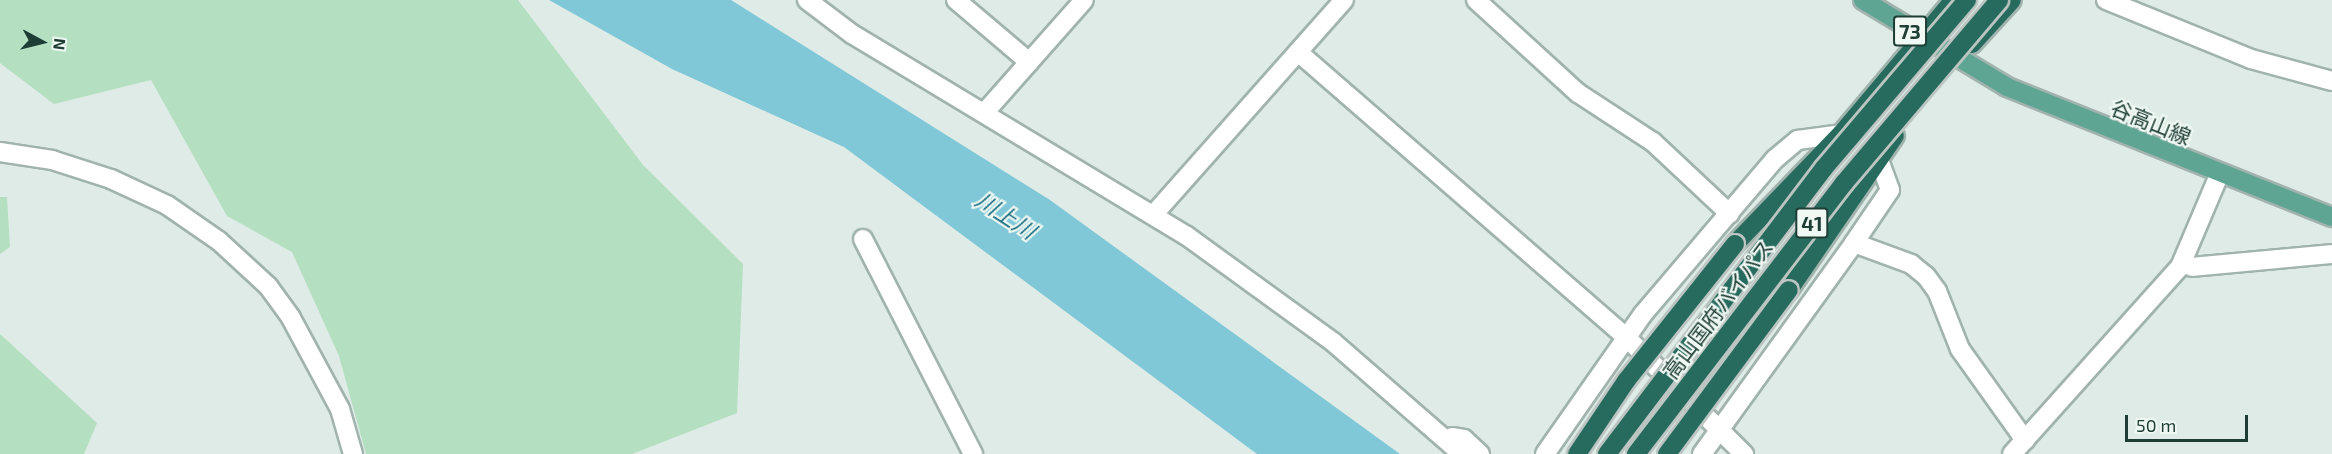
<!DOCTYPE html>
<html>
<head>
<meta charset="utf-8">
<style>
	body { margin:0 }
	#map { position:relative; width:2332px; height:454px; overflow:hidden; background:#deebe6; font-family:"Exo 2","Noto Sans JP",sans-serif }
	div>[style] { position:absolute }
	.green>* { inset:0; background:#b4dfc0 }
	.water>* { inset:0; background:#80c8d7 }
	.roads { filter:drop-shadow(2px 0 #a1b3ad) drop-shadow(-2px 0 #a1b3ad) drop-shadow(0 2px #a1b3ad) drop-shadow(0 -2px #a1b3ad) }
	.minor>* { height:18px; margin:-9px; padding:0 9px; transform-origin:9px; border-radius:9px; background:#fff }
	.major>* { height:18px; margin:-9px; padding:0 9px; transform-origin:9px; border-radius:9px; background:#5ea594 }
	.highway>* { height:18px; margin:-9px; padding:0 9px; transform-origin:9px; border-radius:9px; background:#276b5e }
	.bridges { filter:drop-shadow(2px 0 #bcc5c2) drop-shadow(-2px 0 #bcc5c2) drop-shadow(0 2px #bcc5c2) drop-shadow(0 -2px #bcc5c2) }
	.highway-bridge>* { height:18px; margin:-9px; padding:0 9px; transform-origin:9px; border-radius:9px; background:#276b5e }
	span { translate:-50% -50%; white-space:nowrap; text-align:center; line-height:1.15; -webkit-text-stroke:4.5px #eff8f3; paint-order:stroke }
	.shield-label span { padding:2px 4px; background:#eff8f3; border:2px solid; border-radius:4px; -webkit-text-stroke-width:0 }
	.shield-label { font-size:20px; color:#1e3d35; font-weight:700 }
	.street-label { font-size:21px; color:#1e3d35 }
	.water-label { font-size:22px; color:#136a7e; font-style:italic }
	.north { position:absolute; left:12px; top:12px; width:60px; height:60px; -webkit-text-stroke:4px #eff8f3; paint-order:stroke; rotate:97deg; font-size:16px; font-weight:700; line-height:24px; text-align:center; color:#1e3d35 }
	.north::after { content:''; display:block; margin:auto; width:21px; height:27px; background:#1e3d35; clip-path:polygon(50% 0,100% 100%,50% 72%,0 100%) }
	.scale { position:absolute; left:2125px; top:415px; width:123px; height:27px; box-sizing:border-box; border:3px solid #1e3d35; border-top:0; padding-left:8px; font-size:18px; line-height:21px; white-space:nowrap; color:#1e3d35; -webkit-text-stroke:4px #eff8f3; paint-order:stroke }
</style>
</head>
<body>
<div id="map">
	<div class="green">
		<i style="clip-path:polygon(0 0,518px 0,643px 165px,743px 264px,737px 413px,632px 454px,366px 454px,339px 356px,292px 252px,227px 216px,151px 80px,54px 104px,0 63px)"></i>
		<i style="clip-path:polygon(0 197px,7px 197px,10px 247px,0 254px)"></i>
		<i style="clip-path:polygon(0 334px,97px 423px,84px 454px,0 454px)"></i>
	</div>
	<div class="water">
		<i style="clip-path:polygon(549px 0,731px 0,1050px 200px,1400px 454px,1257px 454px,844px 147px,672px 69px)"></i>
	</div>
	<div class="roads">
		<div class="minor">
			<i style="left:807px;top:0;width:56px;rotate:37.1deg"></i>
			<i style="left:852px;top:34px;width:391px;rotate:31.1deg"></i>
			<i style="left:1187px;top:236px;width:180px;rotate:36deg"></i>
			<i style="left:1333px;top:342px;width:171px;rotate:41deg"></i>
			<i style="left:956px;top:0;width:96px;rotate:40.3deg"></i>
			<i style="left:1476px;top:0;width:138px;rotate:42.4deg"></i>
			<i style="left:1578px;top:93px;width:90px;rotate:33.2deg"></i>
			<i style="left:1653px;top:142px;width:105px;rotate:43.1deg"></i>
			<i style="left:2106px;top:0;width:157px;rotate:22.1deg"></i>
			<i style="left:2251px;top:59px;width:84px;rotate:15.2deg"></i>
			<i style="left:1298px;top:52px;width:433px;rotate:41deg"></i>
			<i style="left:1625px;top:336px;width:168px;rotate:44.8deg"></i>
			<i style="left:985px;top:112px;width:149px;rotate:-48.5deg"></i>
			<i style="left:0;top:152px;width:53px;rotate:8.7deg"></i>
			<i style="left:52px;top:160px;width:62px;rotate:17.9deg"></i>
			<i style="left:111px;top:179px;width:62px;rotate:24.9deg"></i>
			<i style="left:167px;top:205px;width:63px;rotate:34.7deg"></i>
			<i style="left:219px;top:241px;width:67px;rotate:42.6deg"></i>
			<i style="left:268px;top:286px;width:39px;rotate:54deg"></i>
			<i style="left:291px;top:318px;width:103px;rotate:61.7deg"></i>
			<i style="left:340px;top:409px;width:47px;rotate:73.9deg"></i>
			<i style="left:1878px;top:157px;width:35px;rotate:70deg"></i>
			<i style="left:1890px;top:190px;width:64px;rotate:124.2deg"></i>
			<i style="left:1854px;top:243px;width:61px;rotate:20.2deg"></i>
			<i style="left:1911px;top:264px;width:19px;rotate:39deg"></i>
			<i style="left:1926px;top:276px;width:19px;rotate:54deg"></i>
			<i style="left:1937px;top:291px;width:62px;rotate:68.4deg"></i>
			<i style="left:1960px;top:349px;width:112px;rotate:54.5deg"></i>
			<i style="left:1154px;top:214px;width:286px;rotate:-48.4deg"></i>
			<i style="left:863px;top:239px;width:242px;rotate:62.9deg"></i>
			<i style="left:2192px;top:267px;width:141px;rotate:-5.3deg"></i>
			<i style="left:1452px;top:437px;width:12px;rotate:9deg"></i>
			<i style="left:1464px;top:439px;width:22px;rotate:43deg"></i>
			<i style="left:1545px;top:454px;width:171px;rotate:-55deg"></i>
			<i style="left:1643px;top:314px;width:204px;rotate:-49.6deg"></i>
			<i style="left:1775px;top:159px;width:30px;rotate:-40deg"></i>
			<i style="left:1798px;top:140px;width:43px;rotate:-7.9deg"></i>
			<i style="left:1702px;top:454px;width:260px;rotate:-54.2deg"></i>
			<i style="left:2012px;top:454px;width:251px;rotate:-48.1deg"></i>
			<i style="left:2180px;top:267px;width:100px;rotate:-67deg"></i>
		</div>
		<div class="major">
			<i style="left:1863px;top:0;width:168px;rotate:31.1deg"></i>
			<i style="left:2007px;top:87px;width:350px;rotate:21.8deg"></i>
		</div>
		<div class="highway">
			<i style="left:1972px;top:44px;width:59px;rotate:-47.7deg"></i>
			<i style="left:1735px;top:244px;width:153px;rotate:-46.1deg"></i>
			<i style="left:1841px;top:134px;width:175px;rotate:-49.9deg"></i>
			<i style="left:1789px;top:290px;width:187px;rotate:-55.5deg"></i>
		</div>
	</div>
	<div class="bridges">
		<div class="highway-bridge">
			<i style="left:1577px;top:454px;width:88px;rotate:-56.1deg"></i>
			<i style="left:1626px;top:381px;width:175px;rotate:-51.5deg"></i>
			<i style="left:1607px;top:454px;width:359px;rotate:-52.8deg"></i>
			<i style="left:1824px;top:168px;width:221px;rotate:-49.6deg"></i>
			<i style="left:1636px;top:454px;width:342px;rotate:-52.5deg"></i>
			<i style="left:1844px;top:183px;width:240px;rotate:-49.7deg"></i>
			<i style="left:1667px;top:454px;width:204px;rotate:-53.4deg"></i>
		</div>
	</div>
	<div class="shield-label">
		<span style="left:1910px;top:31px">73</span>
		<span style="left:1812px;top:223px">41</span>
	</div>
	<div class="street-label">
		<span style="left:2151px;top:122px;rotate:22deg">谷高山線</span>
		<span style="left:1718px;top:309px;rotate:-53deg">高山国府バイパス</span>
	</div>
	<div class="water-label">
		<span style="left:1006px;top:215px;rotate:33deg">川上川</span>
	</div>
	<div class="north">N</div>
	<div class="scale">50 m</div>
</div>
</body>
</html>
